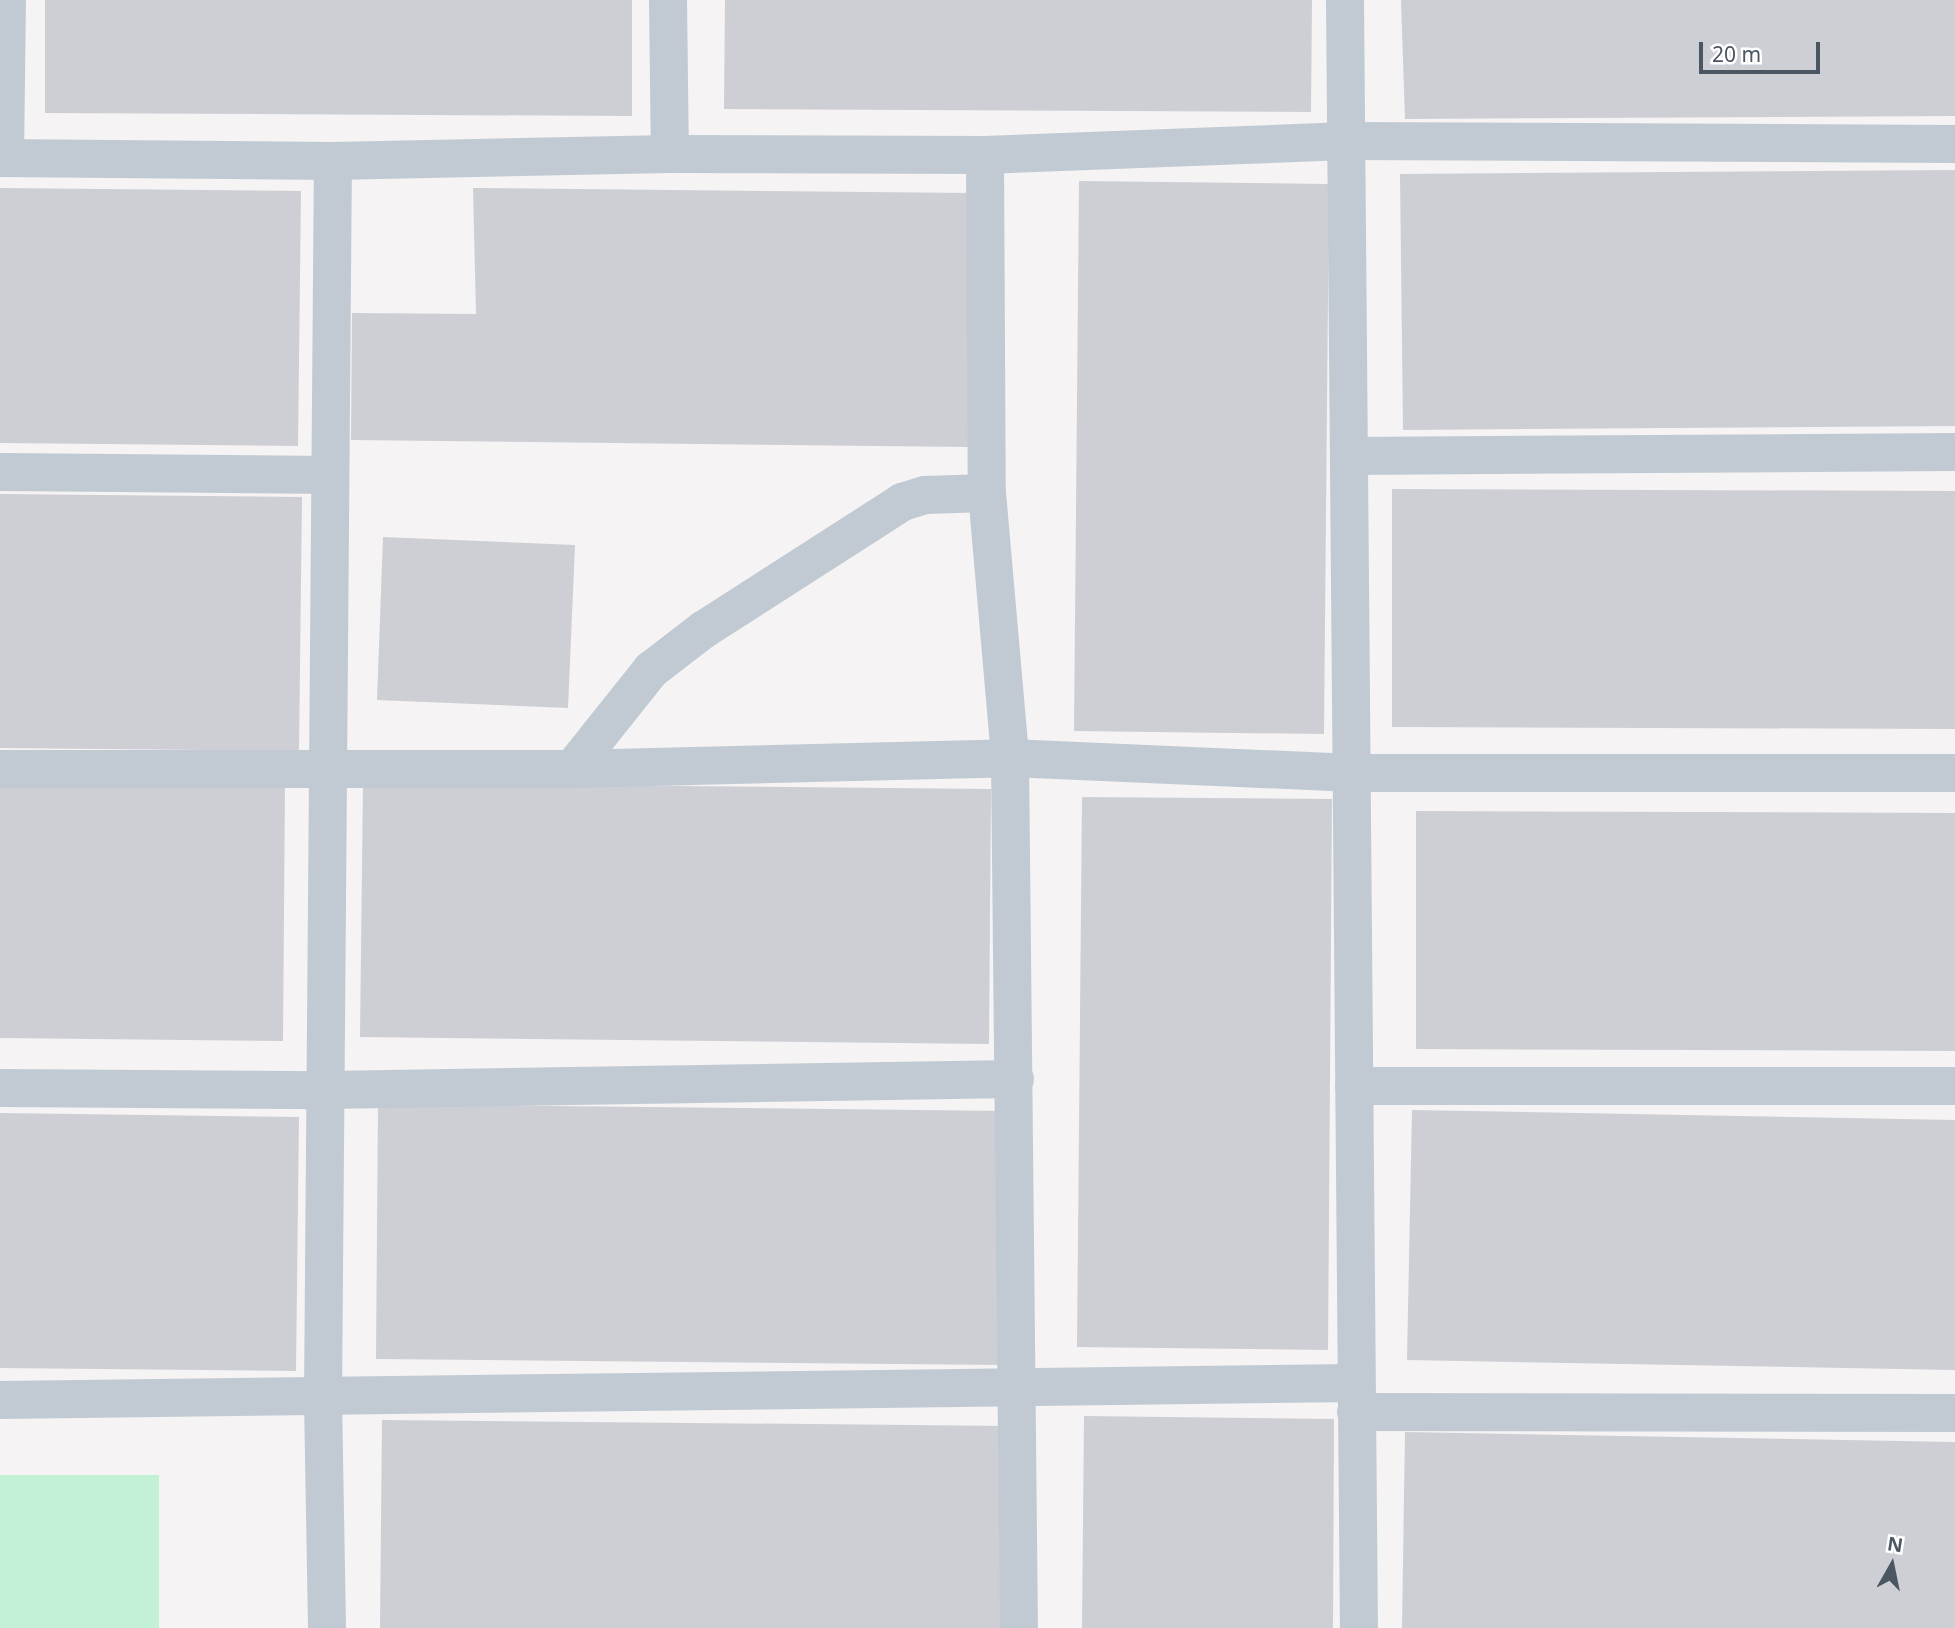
<!DOCTYPE html>
<html>
<head>
<meta charset="utf-8">
<style>
	body { margin:0 }
	#map { position:relative; width:1955px; height:1628px; overflow:hidden; background:#f5f3f3; font-family:"Noto Sans",sans-serif }
	div>[style] { position:absolute }
	.green>* { inset:0; background:#c3f1d5 }
	.building>* { inset:0; background:#cdcfd5 }
	.minor>* { height:38px; margin:-19px; padding:0 19px; transform-origin:19px; border-radius:19px; background:#c1cad2 }
	span { translate:-50% -50%; white-space:nowrap; text-align:center; line-height:1.15; -webkit-text-stroke:7px #fff; paint-order:stroke }
	.north { position:absolute; left:1857px; top:1530px; width:70px; height:70px; -webkit-text-stroke:5px #fff; paint-order:stroke; rotate:9deg; font-size:19px; font-weight:700; line-height:28px; text-align:center; color:#4a5661 }
	.north::after { content:''; display:block; margin:auto; width:24px; height:32px; background:#4a5661; clip-path:polygon(50% 0,100% 100%,50% 72%,0 100%) }
	.scale { position:absolute; left:1699px; top:42px; width:121px; height:32px; box-sizing:border-box; border:4px solid #4a5661; border-top:0; padding-left:9px; font-size:21px; line-height:24px; white-space:nowrap; color:#4a5661; -webkit-text-stroke:5px #fff; paint-order:stroke }
</style>
</head>
<body>
<div id="map">
	<div class="green">
		<i style="clip-path:polygon(0 1475px,159px 1475px,159px 1628px,0 1628px)"></i>
	</div>
	<div class="building">
		<i style="clip-path:polygon(45px 0,632px 0,632px 116px,45px 113px)"></i>
		<i style="clip-path:polygon(725px 0,1312px 0,1311px 112px,724px 109px)"></i>
		<i style="clip-path:polygon(1401px 0,1955px 0,1955px 116px,1405px 119px)"></i>
		<i style="clip-path:polygon(1955px 170px,1955px 426px,1403px 430px,1400px 174px)"></i>
		<i style="clip-path:polygon(1079px 181px,1329px 184px,1324px 734px,1074px 731px)"></i>
		<i style="clip-path:polygon(0 188px,301px 191px,298px 446px,0 443px)"></i>
		<i style="clip-path:polygon(473px 188px,972px 193px,970px 447px,351px 440px,352px 313px,476px 314px)"></i>
		<i style="clip-path:polygon(1392px 489px,1955px 491px,1955px 729px,1392px 727px)"></i>
		<i style="clip-path:polygon(0 494px,302px 497px,299px 751px,0 748px)"></i>
		<i style="clip-path:polygon(383px 537px,575px 545px,568px 708px,377px 700px)"></i>
		<i style="clip-path:polygon(0 783px,285px 786px,283px 1041px,0 1038px)"></i>
		<i style="clip-path:polygon(363px 783px,991px 789px,989px 1044px,360px 1037px)"></i>
		<i style="clip-path:polygon(1082px 797px,1332px 799px,1328px 1350px,1077px 1347px)"></i>
		<i style="clip-path:polygon(1416px 811px,1955px 813px,1955px 1051px,1416px 1049px)"></i>
		<i style="clip-path:polygon(378px 1104px,1007px 1111px,1004px 1365px,376px 1359px)"></i>
		<i style="clip-path:polygon(1412px 1110px,1955px 1120px,1955px 1370px,1407px 1360px)"></i>
		<i style="clip-path:polygon(0 1113px,299px 1117px,296px 1371px,0 1368px)"></i>
		<i style="clip-path:polygon(1084px 1416px,1334px 1419px,1333px 1628px,1082px 1628px)"></i>
		<i style="clip-path:polygon(382px 1420px,1011px 1426px,1009px 1628px,380px 1628px)"></i>
		<i style="clip-path:polygon(1405px 1432px,1955px 1442px,1955px 1628px,1402px 1628px)"></i>
	</div>
	<div class="minor">
		<i style="left:668px;top:0;width:154px;rotate:89.3deg"></i>
		<i style="left:1345px;top:0;width:1628px;rotate:89.51deg"></i>
		<i style="left:985px;top:155px;width:338px;rotate:89.7deg"></i>
		<i style="left:987px;top:493px;width:266px;rotate:85deg"></i>
		<i style="left:1010px;top:758px;width:870px;rotate:89.41deg"></i>
		<i style="left:0;top:158px;width:333px;rotate:0.5deg"></i>
		<i style="left:333px;top:161px;width:337px;rotate:-1.2deg"></i>
		<i style="left:670px;top:154px;width:315px;rotate:0.2deg"></i>
		<i style="left:985px;top:155px;width:362px;rotate:-2.2deg"></i>
		<i style="left:1347px;top:141px;width:608px;rotate:0.28deg"></i>
		<i style="left:5px;top:158px;width:158px;rotate:-89.3deg"></i>
		<i style="left:1351px;top:456px;width:604px;rotate:-0.38deg"></i>
		<i style="left:0;top:472px;width:330px;rotate:0.5deg"></i>
		<i style="left:0;top:769px;width:572px"></i>
		<i style="left:572px;top:769px;width:438px;rotate:-1.4deg"></i>
		<i style="left:1010px;top:758px;width:344px;rotate:2.5deg"></i>
		<i style="left:1354px;top:773px;width:601px"></i>
		<i style="left:572px;top:769px;width:127px;rotate:-51.4deg"></i>
		<i style="left:651px;top:670px;width:66px;rotate:-37.6deg"></i>
		<i style="left:703px;top:630px;width:237px;rotate:-32.7deg"></i>
		<i style="left:902px;top:502px;width:24px;rotate:-17deg"></i>
		<i style="left:925px;top:495px;width:62px;rotate:-1.8deg"></i>
		<i style="left:1354px;top:1086px;width:601px"></i>
		<i style="left:0;top:1088px;width:327px;rotate:0.4deg"></i>
		<i style="left:327px;top:1090px;width:688px;rotate:-0.92deg"></i>
		<i style="left:0;top:1400px;width:1356px;rotate:-0.72deg"></i>
		<i style="left:1356px;top:1412px;width:599px;rotate:0.1deg"></i>
		<i style="left:327px;top:1628px;width:230px;rotate:-91deg"></i>
		<i style="left:323px;top:1398px;width:1237px;rotate:-89.54deg"></i>
	</div>
	<div class="north">N</div>
	<div class="scale">20 m</div>
</div>
</body>
</html>
